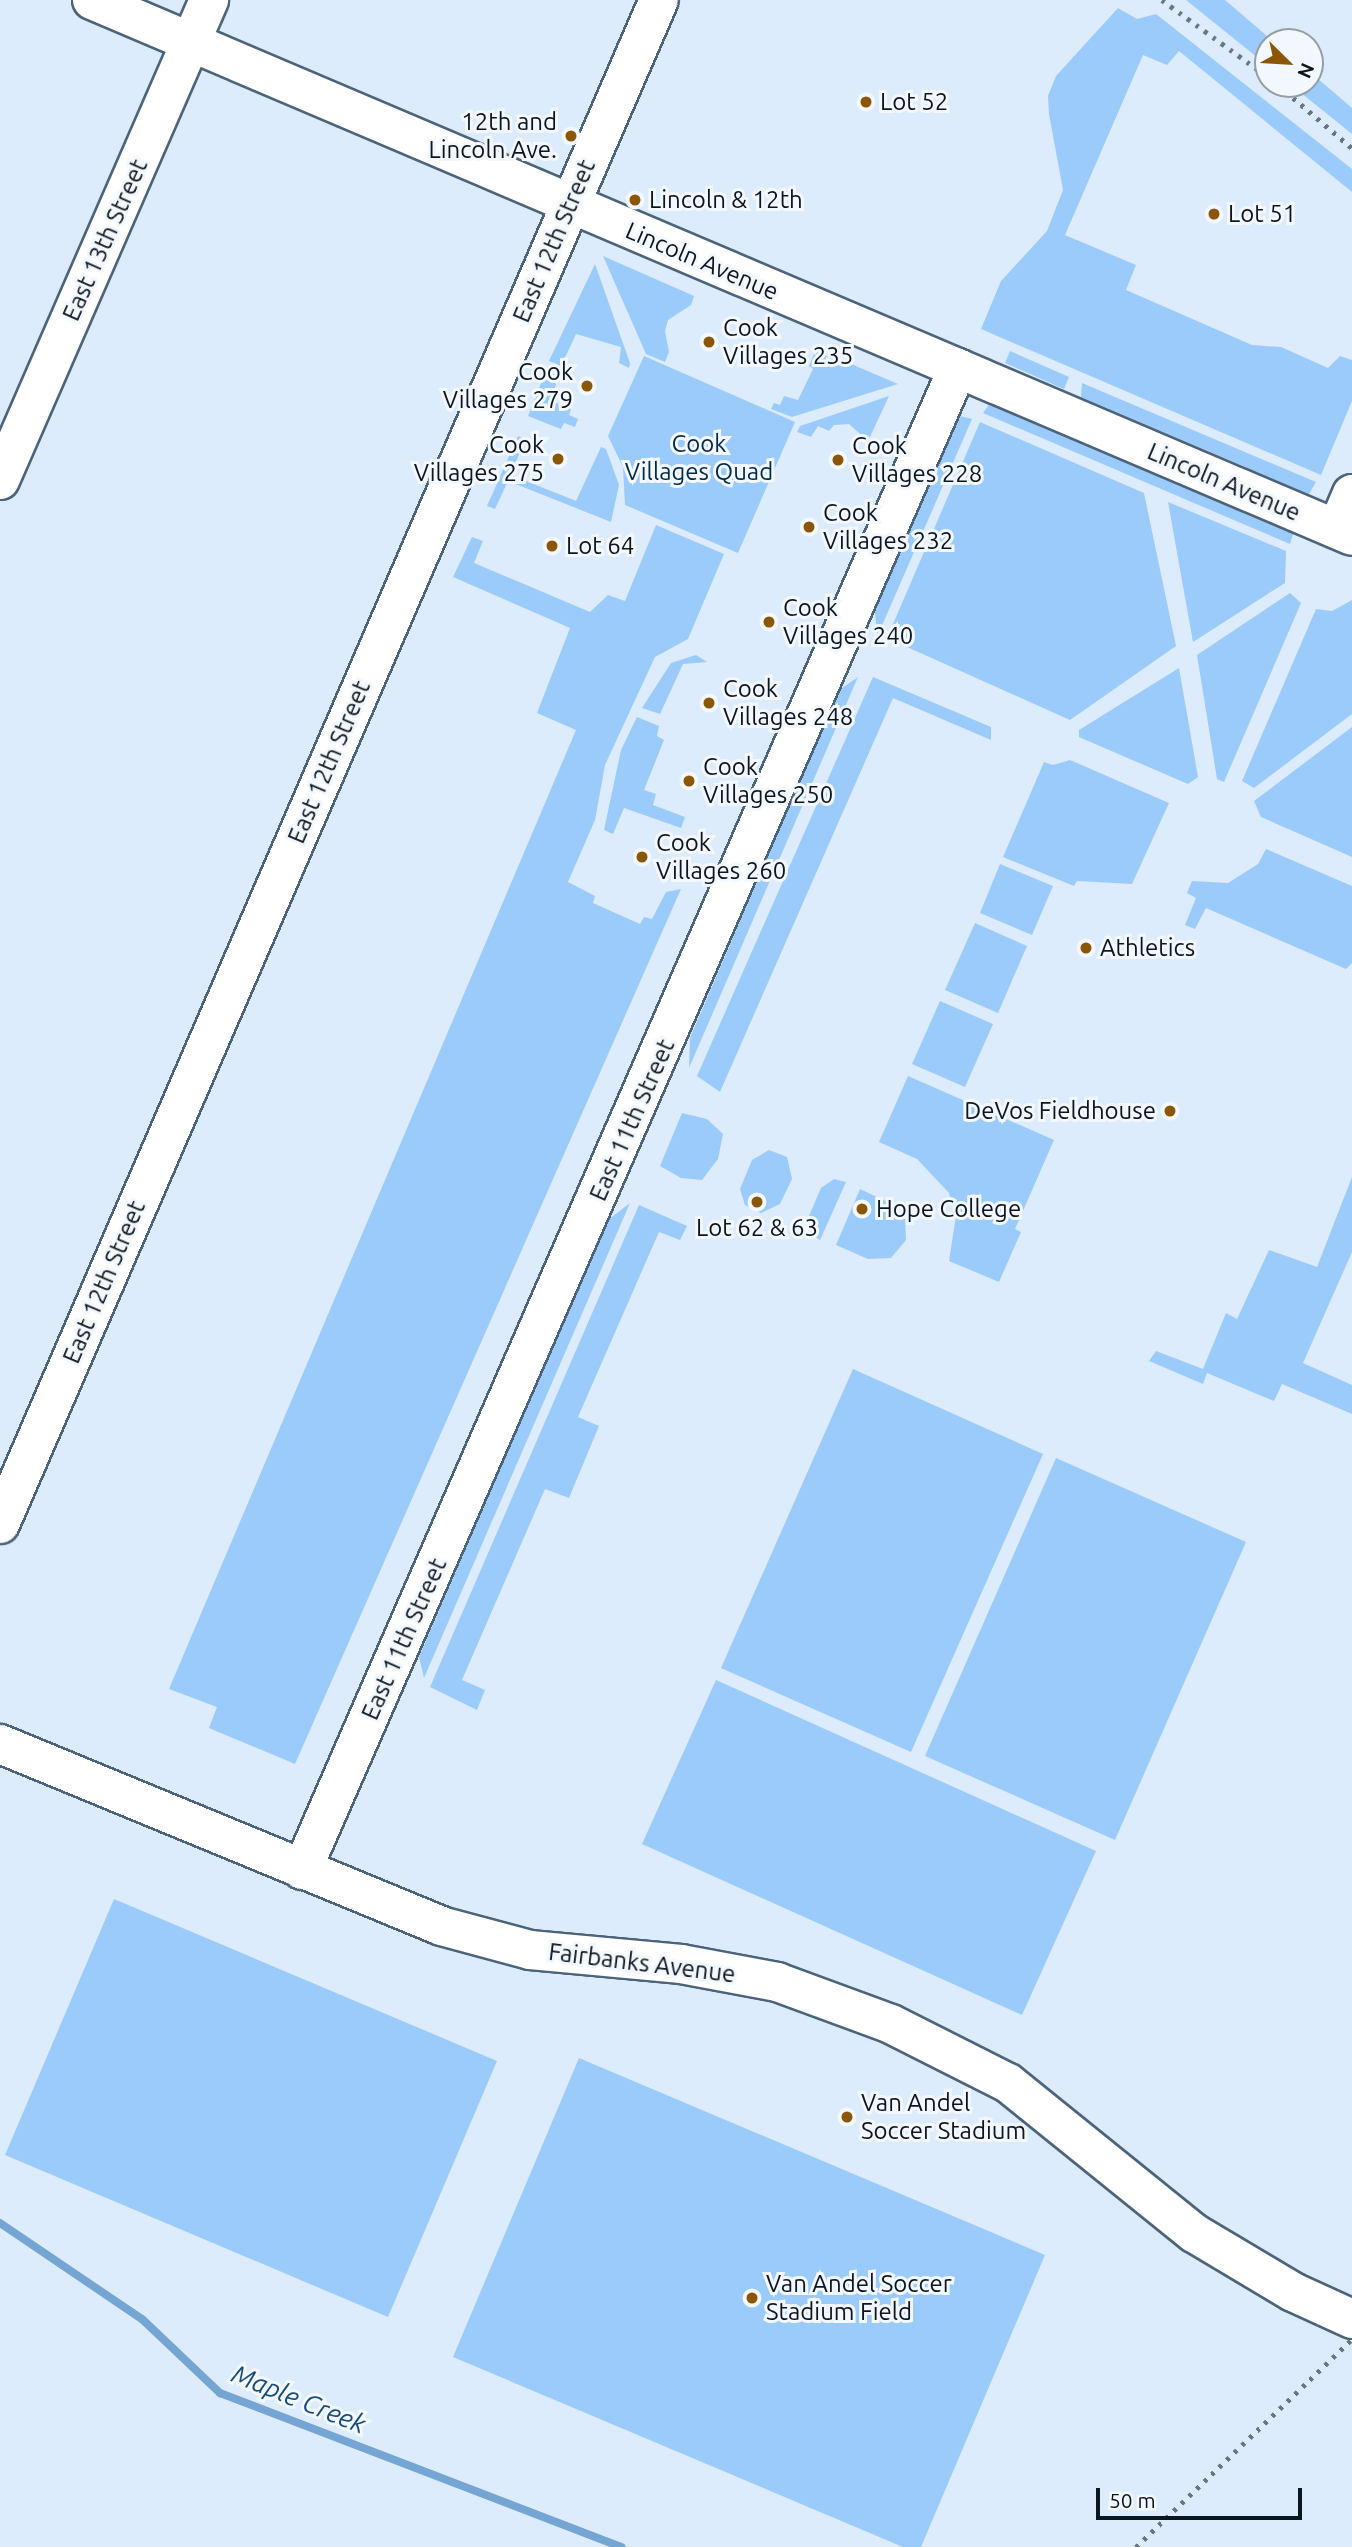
<!DOCTYPE html>
<html>
<head>
<meta charset="utf-8">
<style>
	body { margin:0 }
	#map { position:relative; width:1352px; height:2547px; overflow:hidden; background:#dcecfc; font-family:Ubuntu,sans-serif }
	div>[style] { position:absolute }
	.green>* { inset:0; background:#9acbfa }
	.stream>* { height:8px; margin:-4px; padding:0 4px; transform-origin:4px; border-radius:4px; background:#75a5d3 }
	.roads { filter:drop-shadow(2px 0 #4c647b) drop-shadow(-2px 0 #4c647b) drop-shadow(0 2px #4c647b) drop-shadow(0 -2px #4c647b) }
	.minor>* { height:38px; margin:-19px; padding:0 19px; transform-origin:19px; border-radius:19px; background:#fff }
	.rail>* { height:5px; margin-top:-2.5px; transform-origin:0; background:repeating-linear-gradient(90deg,#697682 0 3.5px,transparent 0 10.5px) }
	.dots>* { width:19px; height:19px; translate:-50% -50%; box-sizing:border-box; border:4px solid #f2f8fd; border-radius:50% }
	span { translate:-50% -50%; white-space:nowrap; text-align:center; line-height:1.15; -webkit-text-stroke:6px #f2f8fd; paint-order:stroke }
	.poi-label { font-size:24px; color:#0c161f }
	.left { translate:0 -50%; text-align:left }
	.right { translate:-100% -50%; text-align:right }
	.street-label { font-size:24px; color:#0c161f }
	.park-label { font-size:24px; color:#062b4a }
	.water-label { font-size:26px; color:#184c78; font-style:italic }
	.north { position:absolute; left:1254px; top:28px; width:70px; height:70px; box-sizing:border-box; background:#f2f8fd; border:2px solid #969ea4; border-radius:50%; rotate:114deg; font-size:19px; font-weight:700; line-height:28px; text-align:center; color:#0c161f }
	.north::after { content:''; display:block; margin:auto; width:24px; height:32px; background:#8b5605; clip-path:polygon(50% 0,100% 100%,50% 72%,0 100%) }
	.scale { position:absolute; left:1096px; top:2488px; width:206px; height:32px; box-sizing:border-box; border:4px solid #0c161f; border-top:0; padding-left:9px; font-size:21px; line-height:24px; white-space:nowrap; color:#0c161f; -webkit-text-stroke:5px #f2f8fd; paint-order:stroke }
</style>
</head>
<body>
<div id="map">
	<div class="green">
		<i style="clip-path:polygon(1186px 0,1225px 0,1274px 42px,1268px 42px,1268px 66px)"></i>
		<i style="clip-path:polygon(1118px 8px,1137px 19px,1156px 14px,1352px 169px,1352px 192px,1179px 51px,1167px 65px,1143px 55px,1065px 235px,1136px 265px,1126px 290px,1252px 345px,1281px 347px,1328px 368px,1340px 356px,1352px 360px,1352px 401px,1321px 475px,981px 329px,1001px 281px,1047px 231px,1063px 190px,1049px 114px,1048px 96px,1056px 76px)"></i>
		<i style="clip-path:polygon(1310px 72px,1352px 108px,1352px 134px,1290px 84px,1310px 84px)"></i>
		<i style="clip-path:polygon(603px 256px,694px 296px,691px 305px,668px 320px,665px 331px,669px 352px,665px 362px,646px 354px)"></i>
		<i style="clip-path:polygon(595px 264px,630px 363px,629px 368px,619px 363px,621px 347px,576px 334px,561px 366px,549px 361px)"></i>
		<i style="clip-path:polygon(816px 349px,898px 384px,792px 417px,771px 409px,774px 403px,780px 405px,784px 396px,798px 400px,813px 369px,809px 366px)"></i>
		<i style="clip-path:polygon(1010px 351px,1069px 377px,1064px 389px,1005px 363px)"></i>
		<i style="clip-path:polygon(644px 356px,795px 422px,738px 553px,625px 505px,623px 467px,608px 436px)"></i>
		<i style="clip-path:polygon(546px 371px,554px 374px,556px 385px,550px 400px,571px 409px,569px 415px,578px 419px,575px 427px,564px 423px,561px 429px,528px 416px)"></i>
		<i style="clip-path:polygon(1082px 383px,1316px 482px,1309px 494px,1081px 397px)"></i>
		<i style="clip-path:polygon(889px 396px,868px 441px,849px 424px,834px 425px,829px 431px,818px 426px,811px 437px,797px 432px,800px 426px)"></i>
		<i style="clip-path:polygon(991px 402px,1294px 532px,1290px 544px,983px 413px)"></i>
		<i style="clip-path:polygon(960px 416px,972px 419px,877px 637px,875px 611px)"></i>
		<i style="clip-path:polygon(980px 422px,1144px 493px,1176px 646px,1070px 720px,887px 638px)"></i>
		<i style="clip-path:polygon(518px 436px,525px 439px,511px 475px,576px 501px,601px 447px,606px 449px,619px 485px,611px 522px,508px 481px,495px 509px,487px 506px)"></i>
		<i style="clip-path:polygon(1168px 502px,1286px 551px,1285px 583px,1193px 642px)"></i>
		<i style="clip-path:polygon(656px 525px,724px 554px,688px 639px,655px 657px,605px 765px,595px 820px,568px 882px,595px 896px,593px 903px,640px 924px,644px 917px,652px 919px,666px 892px,681px 889px,295px 1764px,209px 1728px,217px 1707px,169px 1689px,576px 730px,537px 713px,570px 628px,453px 577px,472px 537px,483px 541px,474px 563px,590px 612px,608px 595px,625px 601px)"></i>
		<i style="clip-path:polygon(1290px 593px,1301px 603px,1224px 782px,1217px 779px,1197px 655px)"></i>
		<i style="clip-path:polygon(1352px 600px,1352px 714px,1254px 788px,1242px 781px,1316px 609px,1332px 611px)"></i>
		<i style="clip-path:polygon(696px 655px,707px 662px,683px 664px,660px 714px,642px 708px,671px 663px)"></i>
		<i style="clip-path:polygon(1179px 668px,1198px 777px,1188px 784px,1079px 737px,1079px 730px)"></i>
		<i style="clip-path:polygon(858px 677px,689px 1068px,690px 1038px,839px 690px)"></i>
		<i style="clip-path:polygon(873px 677px,991px 727px,991px 740px,893px 698px,720px 1092px,697px 1076px)"></i>
		<i style="clip-path:polygon(637px 717px,659px 726px,657px 736px,664px 740px,644px 790px,656px 794px,653px 805px,685px 817px,681px 828px,624px 808px,613px 834px,604px 830px,621px 750px)"></i>
		<i style="clip-path:polygon(1352px 727px,1352px 857px,1261px 817px,1254px 801px)"></i>
		<i style="clip-path:polygon(1070px 760px,1169px 803px,1132px 884px,1077px 881px,1074px 886px,1003px 857px,1044px 762px,1053px 765px)"></i>
		<i style="clip-path:polygon(1266px 849px,1352px 886px,1352px 963px,1346px 969px,1206px 908px,1195px 929px,1185px 925px,1196px 898px,1187px 893px,1192px 881px,1228px 883px,1258px 864px)"></i>
		<i style="clip-path:polygon(1000px 864px,1053px 886px,1032px 935px,980px 913px)"></i>
		<i style="clip-path:polygon(975px 923px,1027px 946px,998px 1013px,945px 990px)"></i>
		<i style="clip-path:polygon(940px 1001px,993px 1024px,965px 1087px,912px 1064px)"></i>
		<i style="clip-path:polygon(908px 1076px,1054px 1140px,1015px 1229px,1021px 1232px,999px 1282px,949px 1261px,956px 1216px,949px 1193px,917px 1159px,879px 1142px)"></i>
		<i style="clip-path:polygon(682px 1113px,707px 1119px,723px 1134px,718px 1159px,702px 1180px,681px 1178px,660px 1166px)"></i>
		<i style="clip-path:polygon(769px 1150px,787px 1157px,792px 1179px,780px 1204px,761px 1213px,745px 1205px,740px 1189px,752px 1160px)"></i>
		<i style="clip-path:polygon(1352px 1177px,1352px 1252px,1303px 1363px,1352px 1385px,1352px 1414px,1282px 1384px,1274px 1401px,1207px 1373px,1203px 1384px,1149px 1361px,1156px 1351px,1203px 1369px,1226px 1313px,1237px 1319px,1269px 1250px,1317px 1267px)"></i>
		<i style="clip-path:polygon(834px 1179px,846px 1182px,820px 1240px,810px 1233px,809px 1216px,821px 1188px)"></i>
		<i style="clip-path:polygon(860px 1189px,890px 1203px,905px 1219px,906px 1240px,891px 1258px,868px 1259px,836px 1245px)"></i>
		<i style="clip-path:polygon(630px 1203px,424px 1678px,419px 1657px,608px 1220px)"></i>
		<i style="clip-path:polygon(639px 1205px,687px 1226px,680px 1240px,659px 1232px,578px 1417px,599px 1426px,569px 1498px,545px 1489px,462px 1680px,485px 1690px,477px 1710px,430px 1687px)"></i>
		<i style="clip-path:polygon(853px 1369px,1043px 1454px,911px 1752px,721px 1668px)"></i>
		<i style="clip-path:polygon(1056px 1458px,1246px 1542px,1115px 1840px,925px 1756px)"></i>
		<i style="clip-path:polygon(716px 1680px,1096px 1851px,1022px 2015px,642px 1844px)"></i>
		<i style="clip-path:polygon(114px 1899px,497px 2061px,388px 2317px,5px 2155px)"></i>
		<i style="clip-path:polygon(579px 2058px,1045px 2255px,921px 2547px,903px 2547px,453px 2357px)"></i>
	</div>
	<div class="stream">
		<i style="left:0;top:2223px;width:171px;rotate:34.1deg"></i>
		<i style="left:142px;top:2319px;width:108px;rotate:43.5deg"></i>
		<i style="left:220px;top:2393px;width:430px;rotate:21deg"></i>
	</div>
	<div class="roads">
		<div class="minor">
			<i style="left:92px;top:0;width:1369px;rotate:23.04deg"></i>
			<i style="left:0;top:480px;width:524px;rotate:-66.47deg"></i>
			<i style="left:1337px;top:529px;width:38px;rotate:-67deg"></i>
			<i style="left:0;top:1524px;width:1660px;rotate:-66.62deg"></i>
			<i style="left:0;top:1744px;width:477px;rotate:22.4deg"></i>
			<i style="left:441px;top:1926px;width:92px;rotate:15.1deg"></i>
			<i style="left:530px;top:1950px;width:152px;rotate:5.3deg"></i>
			<i style="left:681px;top:1964px;width:98px;rotate:10.6deg"></i>
			<i style="left:777px;top:1982px;width:121px;rotate:20.2deg"></i>
			<i style="left:891px;top:2024px;width:131px;rotate:26.8deg"></i>
			<i style="left:1008px;top:2083px;width:239px;rotate:38.9deg"></i>
			<i style="left:1194px;top:2233px;width:115px;rotate:30.8deg"></i>
			<i style="left:1293px;top:2292px;width:65px;rotate:24.6deg"></i>
			<i style="left:302px;top:1870px;width:1639px;rotate:-66.41deg"></i>
		</div>
	</div>
	<div class="rail">
		<i style="left:1162px;top:0;width:131px;rotate:36deg"></i>
		<i style="left:1277px;top:84px;width:99px;rotate:40.5deg"></i>
		<i style="left:1136px;top:2547px;width:300px;rotate:-43.9deg"></i>
	</div>
	<div class="dots">
		<i style="left:866px;top:102px;background:#8b5605"></i>
		<i style="left:571px;top:136px;background:#8b5605"></i>
		<i style="left:635px;top:200px;background:#8b5605"></i>
		<i style="left:1214px;top:214px;background:#8b5605"></i>
		<i style="left:709px;top:342px;background:#8b5605"></i>
		<i style="left:587px;top:386px;background:#8b5605"></i>
		<i style="left:558px;top:459px;background:#8b5605"></i>
		<i style="left:838px;top:460px;background:#8b5605"></i>
		<i style="left:809px;top:527px;background:#8b5605"></i>
		<i style="left:552px;top:546px;background:#8b5605"></i>
		<i style="left:769px;top:622px;background:#8b5605"></i>
		<i style="left:709px;top:703px;background:#8b5605"></i>
		<i style="left:689px;top:781px;background:#8b5605"></i>
		<i style="left:642px;top:857px;background:#8b5605"></i>
		<i style="left:1086px;top:948px;background:#8b5605"></i>
		<i style="left:1170px;top:1111px;background:#8b5605"></i>
		<i style="left:757px;top:1202px;background:#8b5605"></i>
		<i style="left:862px;top:1209px;background:#8b5605"></i>
		<i style="left:847px;top:2117px;background:#8b5605"></i>
		<i style="left:752px;top:2298px;background:#8b5605"></i>
	</div>
	<div class="poi-label">
		<span class="left" style="left:880px;top:102px">Lot 52</span>
		<span class="right" style="left:557px;top:136px">12th and<br>Lincoln Ave.</span>
		<span class="left" style="left:649px;top:200px">Lincoln &amp; 12th</span>
		<span class="left" style="left:1228px;top:214px">Lot 51</span>
		<span class="left" style="left:723px;top:342px">Cook<br>Villages 235</span>
		<span class="right" style="left:573px;top:386px">Cook<br>Villages 279</span>
		<span class="right" style="left:544px;top:459px">Cook<br>Villages 275</span>
		<span class="left" style="left:852px;top:460px">Cook<br>Villages 228</span>
		<span class="left" style="left:823px;top:527px">Cook<br>Villages 232</span>
		<span class="left" style="left:566px;top:546px">Lot 64</span>
		<span class="left" style="left:783px;top:622px">Cook<br>Villages 240</span>
		<span class="left" style="left:723px;top:703px">Cook<br>Villages 248</span>
		<span class="left" style="left:703px;top:781px">Cook<br>Villages 250</span>
		<span class="left" style="left:656px;top:857px">Cook<br>Villages 260</span>
		<span class="left" style="left:1100px;top:948px">Athletics</span>
		<span class="right" style="left:1156px;top:1111px">DeVos Fieldhouse</span>
		<span class="left" style="left:876px;top:1209px">Hope College</span>
		<span style="left:757px;top:1228px">Lot 62 &amp; 63</span>
		<span class="left" style="left:861px;top:2117px">Van Andel<br>Soccer Stadium</span>
		<span class="left" style="left:766px;top:2298px">Van Andel Soccer<br>Stadium Field</span>
	</div>
	<div class="street-label">
		<span style="left:105px;top:240px;rotate:-66deg">East 13th Street</span>
		<span style="left:554px;top:241px;rotate:-67deg">East 12th Street</span>
		<span style="left:702px;top:261px;rotate:23deg">Lincoln Avenue</span>
		<span style="left:1224px;top:482px;rotate:23deg">Lincoln Avenue</span>
		<span style="left:329px;top:762px;rotate:-67deg">East 12th Street</span>
		<span style="left:632px;top:1120px;rotate:-66deg">East 11th Street</span>
		<span style="left:104px;top:1282px;rotate:-67deg">East 12th Street</span>
		<span style="left:404px;top:1639px;rotate:-66deg">East 11th Street</span>
		<span style="left:642px;top:1963px;rotate:7deg">Fairbanks Avenue</span>
	</div>
	<div class="park-label">
		<span style="left:699px;top:458px">Cook<br>Villages Quad</span>
	</div>
	<div class="water-label">
		<span style="left:299px;top:2399px;rotate:22deg">Maple Creek</span>
	</div>
	<div class="north">N</div>
	<div class="scale">50 m</div>
</div>
</body>
</html>
